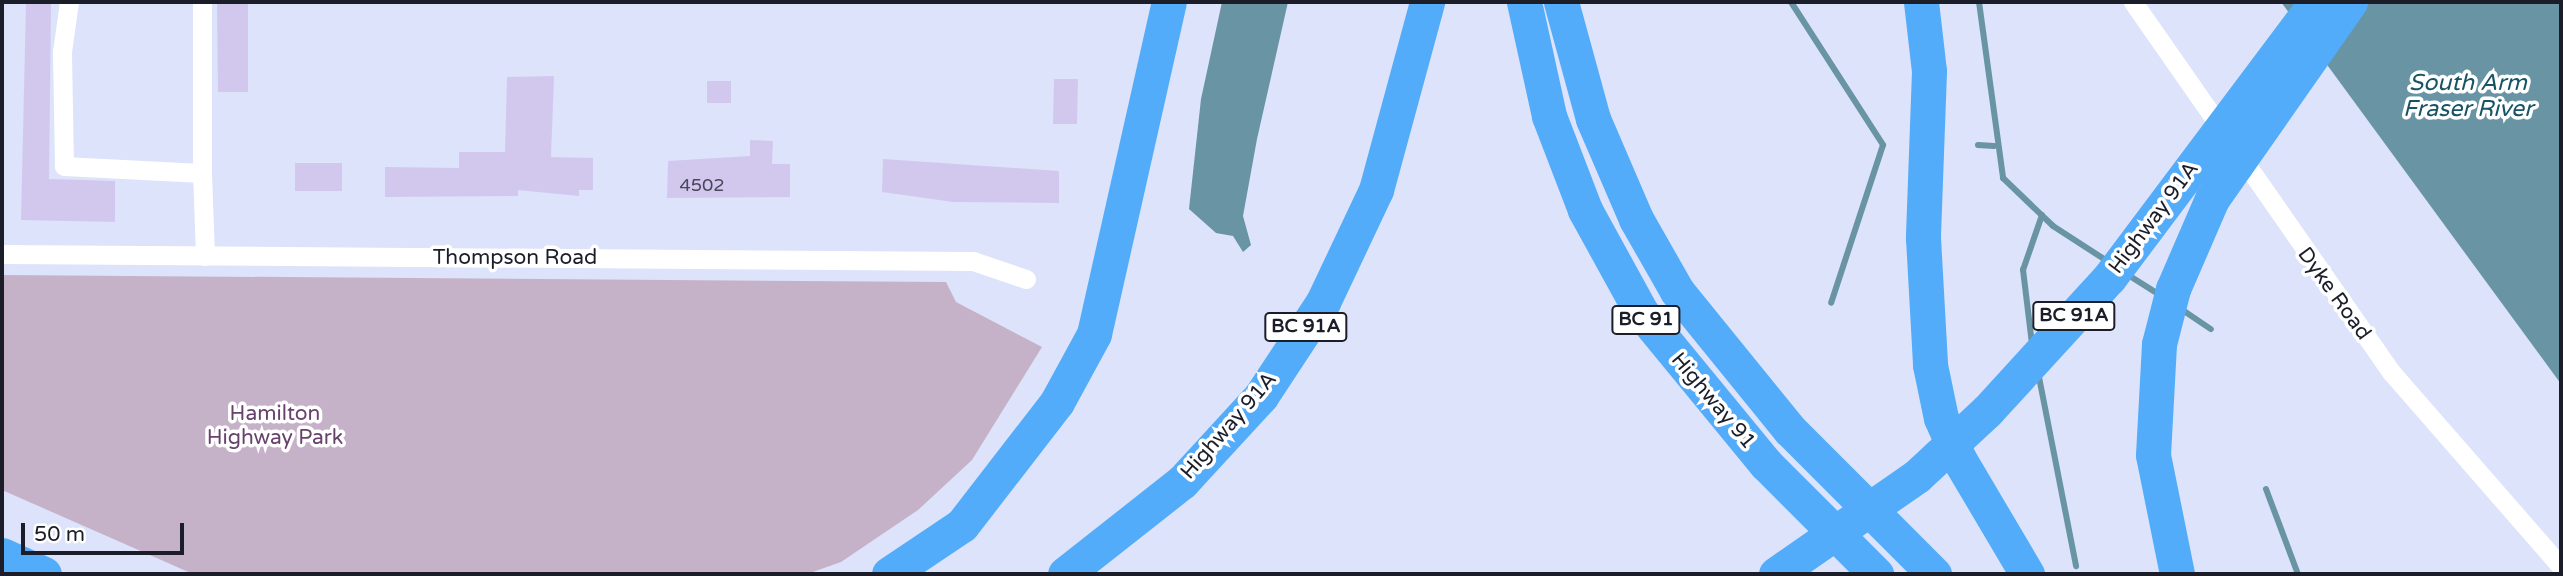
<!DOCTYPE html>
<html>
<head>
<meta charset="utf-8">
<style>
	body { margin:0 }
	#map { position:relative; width:2563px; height:576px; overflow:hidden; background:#dce3fa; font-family:"Varela Round",sans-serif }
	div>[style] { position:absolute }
	.green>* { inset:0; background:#c6b2c8 }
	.water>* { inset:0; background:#6894a4 }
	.stream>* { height:6px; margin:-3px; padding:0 3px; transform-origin:3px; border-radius:3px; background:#6894a4 }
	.building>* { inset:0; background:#d2c8ee }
	.minor>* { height:19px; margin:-9.5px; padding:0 9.5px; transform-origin:9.5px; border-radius:9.5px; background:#fff }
	.motorway>* { height:35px; margin:-17.5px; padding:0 17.5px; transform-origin:17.5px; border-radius:17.5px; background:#52acf9 }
	span { translate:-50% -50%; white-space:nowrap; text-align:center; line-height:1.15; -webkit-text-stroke:7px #fff; paint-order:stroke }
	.number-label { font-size:18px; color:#49485a }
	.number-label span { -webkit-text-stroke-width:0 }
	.shield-label span { padding:2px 5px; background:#fff; border:2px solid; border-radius:5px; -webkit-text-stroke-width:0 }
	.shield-label { font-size:19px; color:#1b1e29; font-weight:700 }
	.street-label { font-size:21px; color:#1b1e29 }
	.park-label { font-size:21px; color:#68426d }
	.water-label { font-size:23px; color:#175465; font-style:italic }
	.frame { position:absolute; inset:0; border:4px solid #1b1e29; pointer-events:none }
	.scale { position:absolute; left:21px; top:523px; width:163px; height:32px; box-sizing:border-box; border:4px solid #1b1e29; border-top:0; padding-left:9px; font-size:21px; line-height:24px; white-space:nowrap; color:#1b1e29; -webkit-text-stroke:5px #fff; paint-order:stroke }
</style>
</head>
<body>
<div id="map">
	<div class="green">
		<i style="clip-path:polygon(2px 275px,946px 282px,956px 302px,1042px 347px,972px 460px,918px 510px,841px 562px,807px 574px,193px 574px,2px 490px)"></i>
	</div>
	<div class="water">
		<i style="clip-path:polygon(1222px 2px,1288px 2px,1257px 139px,1243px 216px,1251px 245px,1243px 252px,1233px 236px,1216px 233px,1189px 209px,1201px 99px)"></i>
		<i style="clip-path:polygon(2281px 2px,2561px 2px,2561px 384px)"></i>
	</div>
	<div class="stream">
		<i style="left:1791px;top:2px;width:170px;rotate:57.2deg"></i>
		<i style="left:1883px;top:145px;width:166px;rotate:108.2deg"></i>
		<i style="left:1979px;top:2px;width:178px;rotate:82.2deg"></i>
		<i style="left:2003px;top:178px;width:69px;rotate:43.8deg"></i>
		<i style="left:2053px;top:226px;width:64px;rotate:32.9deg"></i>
		<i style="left:1978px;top:145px;width:16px;rotate:4deg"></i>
		<i style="left:2125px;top:273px;width:41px;rotate:32.2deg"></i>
		<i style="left:2181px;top:309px;width:36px;rotate:34deg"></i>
		<i style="left:2032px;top:344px;width:75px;rotate:-96.9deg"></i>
		<i style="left:2023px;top:270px;width:58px;rotate:-70.9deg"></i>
		<i style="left:2038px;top:372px;width:198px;rotate:78.9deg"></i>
		<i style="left:2266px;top:489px;width:91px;rotate:69.4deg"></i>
	</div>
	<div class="building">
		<i style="clip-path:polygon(26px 2px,51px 2px,49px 179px,115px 181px,115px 222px,21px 220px)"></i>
		<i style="clip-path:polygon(217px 2px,248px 2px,248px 92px,218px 92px)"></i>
		<i style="clip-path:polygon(554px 76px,551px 157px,593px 158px,593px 190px,579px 190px,579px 196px,518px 190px,518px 196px,385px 197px,385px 167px,459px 168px,459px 152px,505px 152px,507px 77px)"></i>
		<i style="clip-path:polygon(1054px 79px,1078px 79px,1077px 124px,1053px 124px)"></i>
		<i style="clip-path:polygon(707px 81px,731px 81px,731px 103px,707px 103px)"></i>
		<i style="clip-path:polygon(750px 140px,773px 141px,772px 164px,790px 164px,790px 197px,667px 198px,668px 161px,750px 156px)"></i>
		<i style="clip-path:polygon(883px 159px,1059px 171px,1059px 203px,953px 202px,882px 192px)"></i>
		<i style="clip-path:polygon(295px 163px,342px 163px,342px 191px,295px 191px)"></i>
	</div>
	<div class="minor">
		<i style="left:69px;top:2px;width:50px;rotate:98deg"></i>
		<i style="left:62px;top:52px;width:114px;rotate:89deg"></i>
		<i style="left:64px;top:166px;width:138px;rotate:2.9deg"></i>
		<i style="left:202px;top:173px;width:83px;rotate:87.9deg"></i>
		<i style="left:202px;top:2px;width:171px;rotate:90deg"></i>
		<i style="left:2133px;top:2px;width:452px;rotate:55.1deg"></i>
		<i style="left:2392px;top:373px;width:257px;rotate:48.9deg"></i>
		<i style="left:2px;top:254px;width:971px;rotate:0.41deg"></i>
		<i style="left:973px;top:261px;width:56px;rotate:18.8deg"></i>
	</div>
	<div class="motorway">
		<i style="left:1524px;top:2px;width:117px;rotate:77.6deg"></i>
		<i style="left:1549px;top:116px;width:101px;rotate:69deg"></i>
		<i style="left:1585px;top:210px;width:116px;rotate:61.2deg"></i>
		<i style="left:1641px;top:312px;width:197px;rotate:50.6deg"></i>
		<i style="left:1766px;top:464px;width:156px;rotate:45deg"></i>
		<i style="left:1561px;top:2px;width:121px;rotate:74.7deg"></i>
		<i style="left:1593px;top:119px;width:109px;rotate:66.7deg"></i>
		<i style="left:1636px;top:219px;width:83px;rotate:60.3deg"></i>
		<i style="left:1677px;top:291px;width:179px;rotate:50.9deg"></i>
		<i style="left:1790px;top:430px;width:204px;rotate:45deg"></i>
		<i style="left:1921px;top:2px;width:69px;rotate:83.4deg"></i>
		<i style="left:1929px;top:71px;width:167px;rotate:92.1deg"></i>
		<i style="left:1923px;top:238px;width:127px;rotate:86.8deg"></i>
		<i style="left:1930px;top:365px;width:54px;rotate:78.3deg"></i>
		<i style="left:1941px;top:418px;width:45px;rotate:66.3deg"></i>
		<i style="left:1959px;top:459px;width:134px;rotate:59.4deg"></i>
		<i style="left:2px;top:555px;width:46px;rotate:24.3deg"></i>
		<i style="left:889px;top:574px;width:88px;rotate:-33.9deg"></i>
		<i style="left:962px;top:525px;width:155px;rotate:-52.3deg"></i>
		<i style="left:1057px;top:402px;width:77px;rotate:-61.4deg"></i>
		<i style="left:1094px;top:334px;width:340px;rotate:-77.3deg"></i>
		<i style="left:1065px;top:574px;width:149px;rotate:-38.2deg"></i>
		<i style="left:1182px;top:482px;width:117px;rotate:-47.4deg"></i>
		<i style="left:1261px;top:396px;width:113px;rotate:-56.6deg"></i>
		<i style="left:1323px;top:302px;width:124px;rotate:-64.7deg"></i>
		<i style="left:1376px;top:190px;width:195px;rotate:-74.8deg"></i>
		<i style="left:1776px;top:574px;width:172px;rotate:-34.8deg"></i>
		<i style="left:1917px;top:476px;width:96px;rotate:-42.9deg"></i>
		<i style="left:1987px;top:411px;width:180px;rotate:-47.5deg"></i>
		<i style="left:2109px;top:278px;width:345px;rotate:-53.1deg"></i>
		<i style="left:2177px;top:574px;width:121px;rotate:-101.4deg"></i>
		<i style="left:2153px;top:455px;width:111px;rotate:-86.9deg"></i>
		<i style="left:2159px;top:344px;width:57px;rotate:-75.7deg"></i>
		<i style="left:2173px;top:289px;width:98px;rotate:-66.6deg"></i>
		<i style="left:2212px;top:199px;width:241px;rotate:-55deg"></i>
	</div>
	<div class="number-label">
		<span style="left:702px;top:185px">4502</span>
	</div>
	<div class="shield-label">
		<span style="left:2074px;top:316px">BC 91A</span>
		<span style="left:1646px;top:320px">BC 91</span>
		<span style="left:1306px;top:327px">BC 91A</span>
	</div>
	<div class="street-label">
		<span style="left:2154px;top:218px;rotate:-53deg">Highway 91A</span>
		<span style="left:515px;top:258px">Thompson Road</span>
		<span style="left:2334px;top:294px;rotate:54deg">Dyke Road</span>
		<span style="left:1713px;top:401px;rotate:50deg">Highway 91</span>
		<span style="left:1229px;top:426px;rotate:-49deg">Highway 91A</span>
	</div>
	<div class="park-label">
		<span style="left:275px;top:426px">Hamilton<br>Highway Park</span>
	</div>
	<div class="water-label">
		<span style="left:2468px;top:96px">South Arm<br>Fraser River</span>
	</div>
	<div class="frame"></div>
	<div class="scale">50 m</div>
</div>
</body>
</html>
